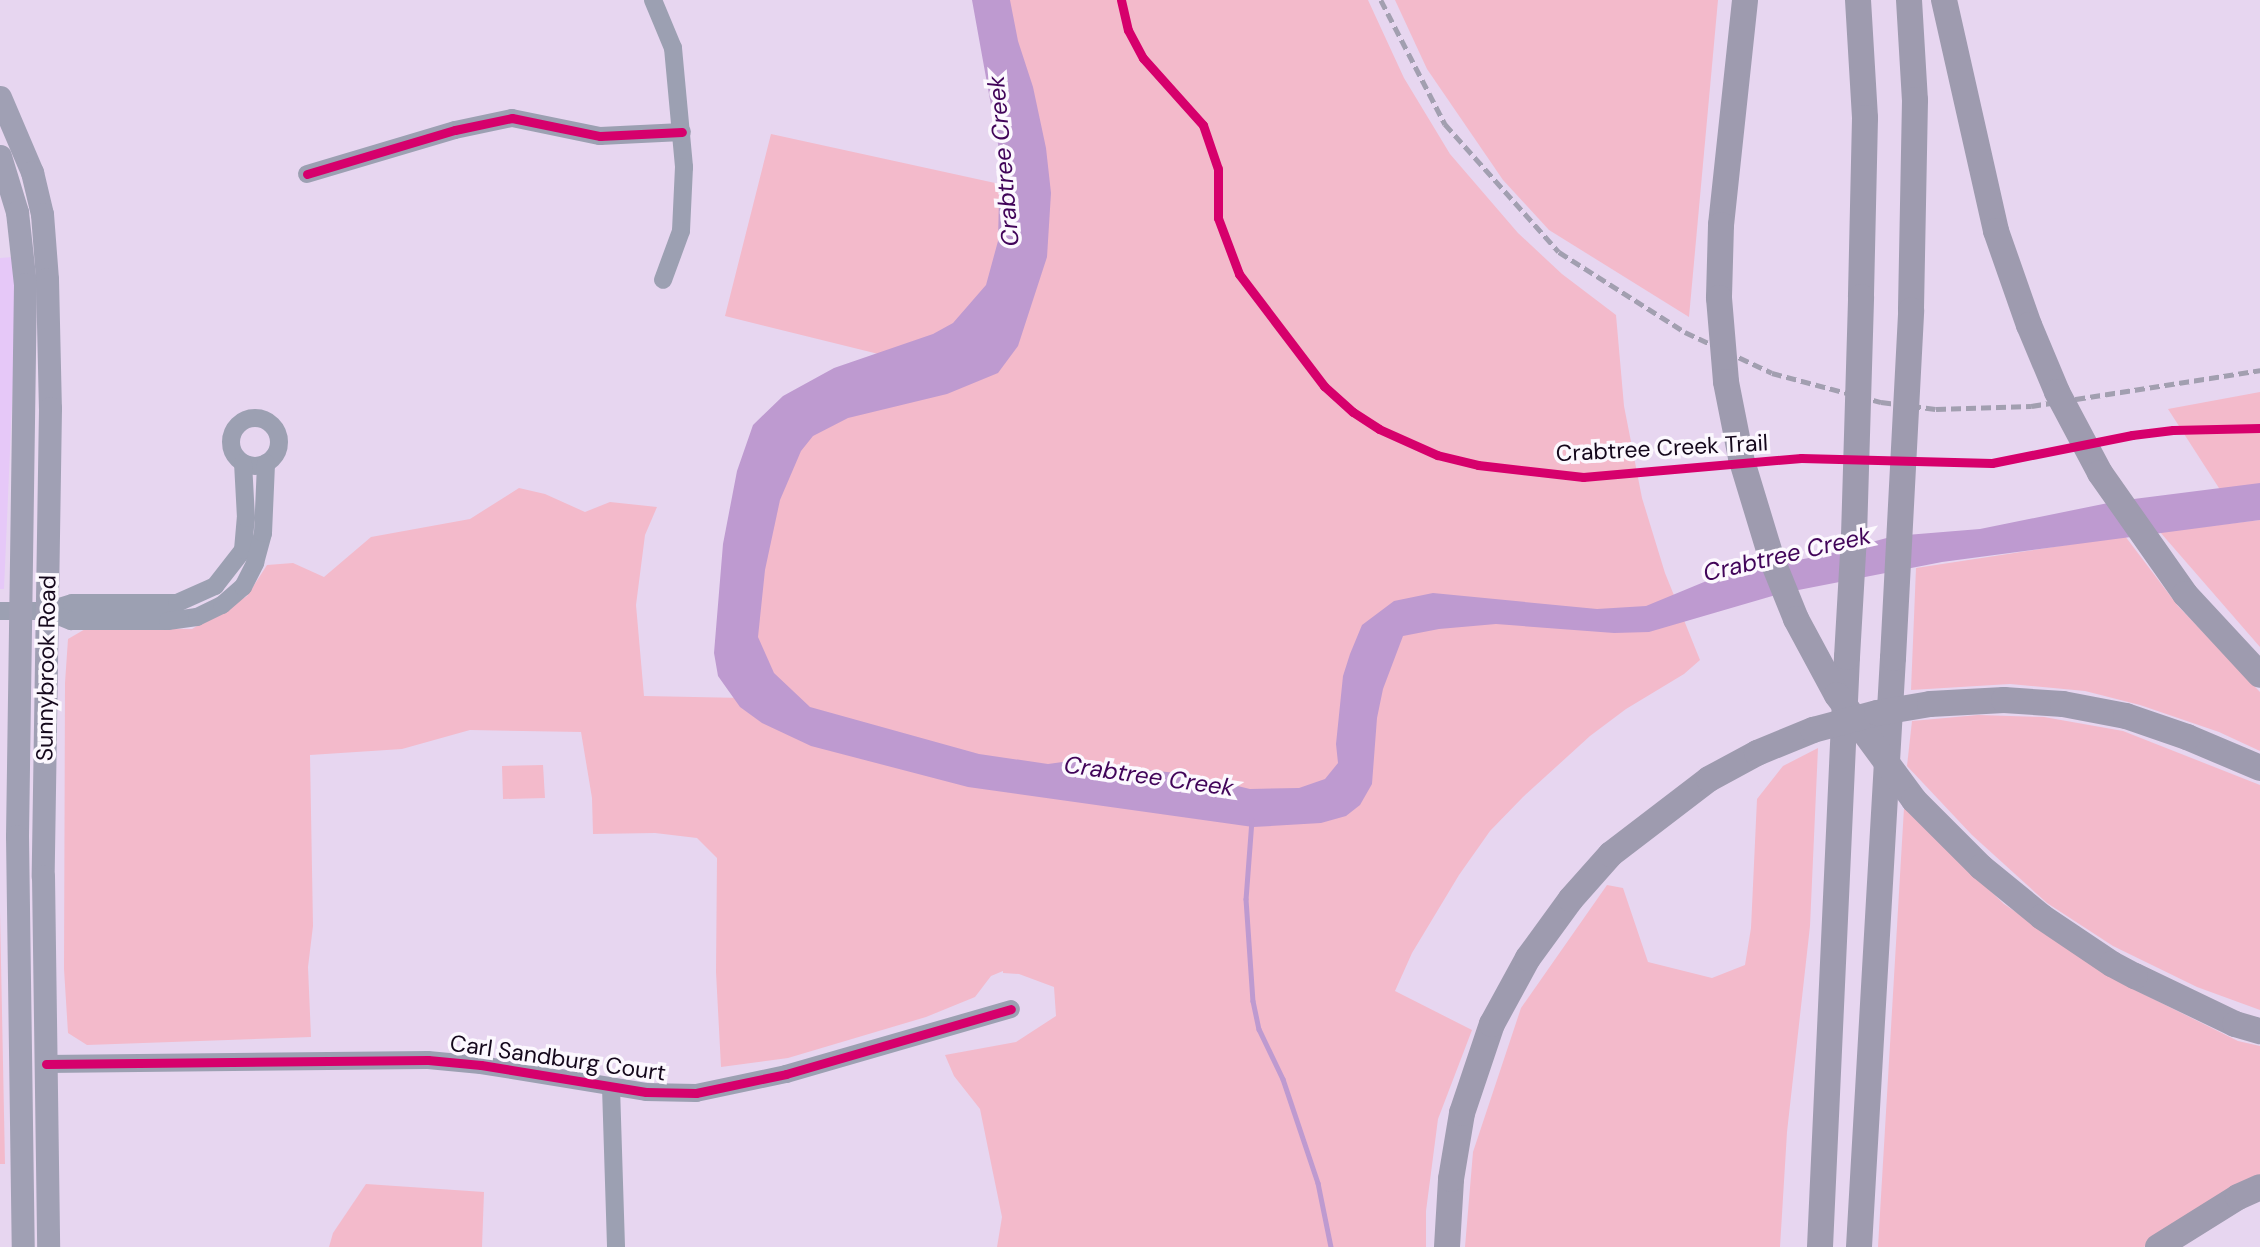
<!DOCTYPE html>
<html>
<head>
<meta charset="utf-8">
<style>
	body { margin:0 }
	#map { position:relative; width:2260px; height:1247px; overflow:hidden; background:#e7d6f0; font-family:"DM Sans",sans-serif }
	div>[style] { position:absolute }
	.built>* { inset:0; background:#e6c8f8 }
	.green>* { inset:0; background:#f3bacb }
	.water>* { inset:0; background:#be9ad0 }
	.stream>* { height:4.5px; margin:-2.25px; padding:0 2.25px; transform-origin:2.25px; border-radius:2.25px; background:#be9ad0 }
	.minor>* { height:18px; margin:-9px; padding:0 9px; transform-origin:9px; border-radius:9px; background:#9ca0b2 }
	.minor>.ring { margin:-9px; padding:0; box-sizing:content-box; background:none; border:18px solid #9ca0b2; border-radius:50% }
	.major>* { height:23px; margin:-11.5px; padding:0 11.5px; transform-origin:11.5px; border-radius:11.5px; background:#a0a0b4 }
	.highway>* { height:26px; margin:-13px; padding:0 13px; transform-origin:13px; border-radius:13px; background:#9e9baf }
	.rail>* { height:4.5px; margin-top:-2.25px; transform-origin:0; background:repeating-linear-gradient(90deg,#a29fb0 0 10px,transparent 0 15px) }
	.highway-bridge>* { height:26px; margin:-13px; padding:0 13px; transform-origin:13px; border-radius:13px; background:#9e9baf }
	.cycleway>* { height:9px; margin:-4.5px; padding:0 4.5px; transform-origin:4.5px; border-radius:4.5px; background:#d6006c }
	span { translate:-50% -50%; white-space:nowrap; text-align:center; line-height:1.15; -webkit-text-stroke:7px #fcf8fe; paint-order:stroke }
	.street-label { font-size:23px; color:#15081c }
	.water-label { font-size:24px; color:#410459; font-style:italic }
</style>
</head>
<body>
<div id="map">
	<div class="built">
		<i style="clip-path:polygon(13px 257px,17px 290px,4px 589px,0 589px,0 258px)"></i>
	</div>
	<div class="green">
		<i style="clip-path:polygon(995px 0,1368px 0,1404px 78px,1450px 154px,1518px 233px,1562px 274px,1616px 315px,1624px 406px,1642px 498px,1665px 573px,1700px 660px,1684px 674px,1626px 709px,1590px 736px,1523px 797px,1490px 831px,1459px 875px,1412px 953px,1395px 991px,1472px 1030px,1438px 1119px,1426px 1211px,1426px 1247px,997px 1247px,1002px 1217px,980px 1109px,954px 1076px,945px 1055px,1016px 1042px,1056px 1016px,1054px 987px,1019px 974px,1003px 973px,1003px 971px,991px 976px,975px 997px,926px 1017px,788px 1058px,721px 1067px,716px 972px,717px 858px,697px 838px,655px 833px,593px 834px,592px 798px,581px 732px,470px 730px,402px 749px,310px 755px,313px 926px,308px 967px,311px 1037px,87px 1045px,68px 1033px,64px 969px,65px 683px,68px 639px,87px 628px,192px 629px,247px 596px,267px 565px,293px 563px,324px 577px,371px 537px,470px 519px,519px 488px,545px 494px,585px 512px,610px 502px,657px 507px,645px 535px,636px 605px,644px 696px,744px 698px,749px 456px,923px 365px,725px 316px,771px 134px,1022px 189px)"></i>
		<i style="clip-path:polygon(1395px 0,1718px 0,1689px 317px,1549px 230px,1503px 180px,1427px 69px)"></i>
		<i style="clip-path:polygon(2260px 392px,2260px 500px,2226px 499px,2168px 409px)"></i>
		<i style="clip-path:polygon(2260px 520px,2260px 647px,2160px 532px)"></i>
		<i style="clip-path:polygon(2125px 536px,2178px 606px,2260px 692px,2260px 751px,2219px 732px,2140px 705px,2085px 691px,2010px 684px,1911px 690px,1916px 568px)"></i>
		<i style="clip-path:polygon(1978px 715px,2044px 717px,2123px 731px,2260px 785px,2260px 1010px,2197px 987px,2113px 946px,2047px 903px,1972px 835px,1907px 766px,1912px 721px)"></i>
		<i style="clip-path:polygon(1818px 748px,1810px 926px,1787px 1132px,1780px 1247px,1465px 1247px,1473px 1152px,1521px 1008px,1607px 885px,1623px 888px,1648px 962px,1712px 978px,1745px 965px,1751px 928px,1757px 799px,1783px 766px)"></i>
		<i style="clip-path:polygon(543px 765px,545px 798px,503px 799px,502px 766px)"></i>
		<i style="clip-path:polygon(1904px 808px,2004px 904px,2123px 984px,2238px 1041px,2260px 1046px,2260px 1178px,2235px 1188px,2144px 1247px,1878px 1247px)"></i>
		<i style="clip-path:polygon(0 911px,5px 1164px,0 1164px)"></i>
		<i style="clip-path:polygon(366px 1184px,484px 1192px,482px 1247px,329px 1247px,333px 1233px)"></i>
	</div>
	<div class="water">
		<i style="clip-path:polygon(972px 0,1010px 0,1018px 41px,1033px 87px,1046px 148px,1051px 193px,1047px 257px,1018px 346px,998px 373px,947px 394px,848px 418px,813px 436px,801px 451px,780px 500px,765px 570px,758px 637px,774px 673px,810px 707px,979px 754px,1048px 764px,1077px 760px,1115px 767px,1188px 774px,1250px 789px,1299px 788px,1325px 779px,1338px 763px,1336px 744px,1343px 676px,1350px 654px,1362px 625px,1394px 601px,1433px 593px,1597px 609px,1646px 606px,1721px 575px,1824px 555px,1894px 536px,1980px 529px,2118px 501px,2260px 483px,2260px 520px,1942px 562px,1783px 593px,1649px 632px,1614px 633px,1496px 624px,1439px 629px,1403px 636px,1383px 689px,1377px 718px,1372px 784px,1360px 805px,1346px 816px,1321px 823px,1253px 827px,968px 787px,811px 746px,762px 723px,740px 707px,718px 676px,714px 653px,723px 544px,737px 471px,753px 425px,783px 396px,834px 368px,933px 334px,953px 323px,986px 285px,998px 241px,1000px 155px)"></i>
	</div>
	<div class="stream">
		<i style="left:1252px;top:820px;width:79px;rotate:94.3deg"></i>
		<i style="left:1246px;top:899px;width:102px;rotate:86.1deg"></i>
		<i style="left:1253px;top:1001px;width:29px;rotate:78deg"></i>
		<i style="left:1259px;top:1029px;width:55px;rotate:64.4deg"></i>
		<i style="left:1283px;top:1079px;width:110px;rotate:71.4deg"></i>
		<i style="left:1318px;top:1183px;width:65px;rotate:78.5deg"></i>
	</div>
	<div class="minor">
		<i style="left:653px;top:0;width:52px;rotate:67.4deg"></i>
		<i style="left:673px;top:48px;width:120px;rotate:84.7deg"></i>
		<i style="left:684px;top:167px;width:64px;rotate:92.7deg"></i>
		<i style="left:681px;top:231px;width:52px;rotate:110.2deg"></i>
		<i style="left:307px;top:174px;width:154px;rotate:-16.6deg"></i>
		<i style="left:455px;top:130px;width:58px;rotate:-11.9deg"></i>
		<i style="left:512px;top:118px;width:90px;rotate:11.6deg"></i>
		<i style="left:600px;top:136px;width:82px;rotate:-2.8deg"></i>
		<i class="ring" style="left:231px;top:418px;width:30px;height:30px"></i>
		<i style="left:0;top:611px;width:46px"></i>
		<i style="left:46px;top:611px;width:27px;rotate:-17deg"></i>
		<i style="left:72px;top:603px;width:105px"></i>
		<i style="left:177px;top:603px;width:42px;rotate:-24.1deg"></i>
		<i style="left:215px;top:586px;width:46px;rotate:-52.1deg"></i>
		<i style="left:243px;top:550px;width:32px;rotate:-85deg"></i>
		<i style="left:246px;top:518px;width:55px;rotate:-93.1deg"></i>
		<i style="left:46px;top:611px;width:27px;rotate:22deg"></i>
		<i style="left:71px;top:621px;width:97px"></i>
		<i style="left:168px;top:621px;width:29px;rotate:-8deg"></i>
		<i style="left:197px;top:617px;width:28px;rotate:-26deg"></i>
		<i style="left:222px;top:605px;width:28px;rotate:-41deg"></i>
		<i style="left:243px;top:587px;width:27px;rotate:-63deg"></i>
		<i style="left:255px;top:563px;width:31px;rotate:-75deg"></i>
		<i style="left:263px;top:533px;width:70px;rotate:-87.5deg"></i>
		<i style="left:46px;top:1064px;width:382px;rotate:-0.6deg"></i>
		<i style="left:428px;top:1060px;width:53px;rotate:5.4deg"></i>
		<i style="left:481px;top:1065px;width:167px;rotate:9.3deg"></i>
		<i style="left:646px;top:1092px;width:50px;rotate:1.1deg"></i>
		<i style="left:696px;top:1093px;width:92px;rotate:-11.9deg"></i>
		<i style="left:786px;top:1074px;width:234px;rotate:-16.1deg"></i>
		<i style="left:611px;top:1087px;width:160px;rotate:88.2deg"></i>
	</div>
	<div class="major">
		<i style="left:0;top:97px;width:82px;rotate:66.9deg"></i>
		<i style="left:32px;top:172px;width:43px;rotate:76.6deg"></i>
		<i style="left:42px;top:214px;width:65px;rotate:85.6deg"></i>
		<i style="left:47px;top:279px;width:129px;rotate:88.7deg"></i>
		<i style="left:50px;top:408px;width:468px;rotate:90.9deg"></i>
		<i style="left:43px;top:876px;width:371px;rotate:89.2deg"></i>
		<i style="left:0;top:156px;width:59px;rotate:73.1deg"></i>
		<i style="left:17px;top:212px;width:72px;rotate:83.7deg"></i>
		<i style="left:25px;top:284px;width:552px;rotate:90.83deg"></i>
		<i style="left:17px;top:836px;width:411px;rotate:89.2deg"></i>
	</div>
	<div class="highway">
		<i style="left:1858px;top:0;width:118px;rotate:86.6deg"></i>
		<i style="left:1865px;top:118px;width:179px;rotate:91.3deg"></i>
		<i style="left:1909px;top:0;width:100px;rotate:86.6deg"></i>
		<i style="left:1915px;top:100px;width:210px;rotate:91.1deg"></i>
		<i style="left:1944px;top:0;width:237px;rotate:77.3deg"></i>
		<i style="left:1996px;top:231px;width:100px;rotate:70.7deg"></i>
		<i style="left:1721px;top:225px;width:226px;rotate:-83.9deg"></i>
		<i style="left:2187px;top:737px;width:79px;rotate:23deg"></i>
		<i style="left:2135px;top:976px;width:111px;rotate:25.6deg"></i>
		<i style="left:2235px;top:1024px;width:26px;rotate:16deg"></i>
		<i style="left:1447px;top:1247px;width:68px;rotate:-86.6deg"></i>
		<i style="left:1451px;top:1179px;width:67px;rotate:-80.5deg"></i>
		<i style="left:1462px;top:1113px;width:94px;rotate:-71.4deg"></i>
		<i style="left:1820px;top:1247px;width:591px;rotate:-87.38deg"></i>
		<i style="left:1859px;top:1247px;width:590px;rotate:-86.7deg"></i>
		<i style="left:2158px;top:1247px;width:94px;rotate:-32deg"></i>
		<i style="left:2238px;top:1197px;width:24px;rotate:-24deg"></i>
	</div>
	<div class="rail">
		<i style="left:1381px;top:0;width:140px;rotate:62.7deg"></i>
		<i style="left:1445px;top:124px;width:171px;rotate:48.3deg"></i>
		<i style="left:1559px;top:252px;width:149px;rotate:32.4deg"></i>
		<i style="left:1685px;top:332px;width:96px;rotate:25.2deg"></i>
		<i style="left:1772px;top:373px;width:113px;rotate:14.9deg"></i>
		<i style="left:1881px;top:402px;width:55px;rotate:7.3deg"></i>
		<i style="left:1936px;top:409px;width:95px;rotate:-1.8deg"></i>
		<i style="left:2031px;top:406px;width:232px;rotate:-8.9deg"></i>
	</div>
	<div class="highway-bridge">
		<i style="left:1721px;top:225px;width:73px;rotate:91.6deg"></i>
		<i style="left:1719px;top:298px;width:84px;rotate:85.2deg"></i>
		<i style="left:1726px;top:382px;width:77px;rotate:78.8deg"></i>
		<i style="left:1741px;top:458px;width:103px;rotate:73.1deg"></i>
		<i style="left:1771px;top:557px;width:67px;rotate:68deg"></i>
		<i style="left:1796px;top:619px;width:86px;rotate:61.7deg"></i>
		<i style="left:1837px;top:695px;width:130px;rotate:53.7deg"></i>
		<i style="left:1914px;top:800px;width:95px;rotate:45deg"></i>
		<i style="left:1981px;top:867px;width:79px;rotate:39.3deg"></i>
		<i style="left:2042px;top:917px;width:84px;rotate:33.9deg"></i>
		<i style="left:2112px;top:964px;width:26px;rotate:28deg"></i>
		<i style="left:2029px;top:325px;width:73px;rotate:67.3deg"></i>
		<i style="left:2057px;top:392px;width:92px;rotate:62deg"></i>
		<i style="left:2100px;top:473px;width:148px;rotate:54.9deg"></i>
		<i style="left:2185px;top:594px;width:110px;rotate:47.2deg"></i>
		<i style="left:1847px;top:657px;width:121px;rotate:-86.7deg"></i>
		<i style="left:1854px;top:536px;width:239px;rotate:-88.3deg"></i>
		<i style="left:1893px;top:658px;width:348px;rotate:-87deg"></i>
		<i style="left:1492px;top:1024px;width:75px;rotate:-61.4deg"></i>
		<i style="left:1528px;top:958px;width:73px;rotate:-53.9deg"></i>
		<i style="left:1571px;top:899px;width:60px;rotate:-48.4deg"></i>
		<i style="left:1611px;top:854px;width:123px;rotate:-37.4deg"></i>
		<i style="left:1709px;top:779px;width:55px;rotate:-28.4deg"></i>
		<i style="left:1757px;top:753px;width:61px;rotate:-22.3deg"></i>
		<i style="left:1813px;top:730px;width:66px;rotate:-14.9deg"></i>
		<i style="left:1877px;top:713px;width:54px;rotate:-9.6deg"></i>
		<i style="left:1930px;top:704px;width:74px;rotate:-3.1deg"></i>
		<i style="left:2004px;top:700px;width:59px;rotate:3.9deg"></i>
		<i style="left:2063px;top:704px;width:64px;rotate:10.8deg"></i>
		<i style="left:2126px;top:716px;width:65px;rotate:19deg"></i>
	</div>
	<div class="cycleway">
		<i style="left:1121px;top:0;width:31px;rotate:77deg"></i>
		<i style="left:1128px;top:30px;width:32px;rotate:62deg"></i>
		<i style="left:1143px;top:58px;width:90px;rotate:48.2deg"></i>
		<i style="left:1203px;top:125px;width:46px;rotate:71.2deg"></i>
		<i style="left:1218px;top:169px;width:49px;rotate:90deg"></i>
		<i style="left:1218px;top:218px;width:60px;rotate:69.4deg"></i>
		<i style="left:1239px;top:274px;width:141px;rotate:52.8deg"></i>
		<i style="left:1324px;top:386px;width:39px;rotate:42deg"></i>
		<i style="left:1353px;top:412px;width:31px;rotate:33deg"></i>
		<i style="left:1379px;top:429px;width:64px;rotate:24.1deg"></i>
		<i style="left:1437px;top:455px;width:42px;rotate:13.7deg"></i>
		<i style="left:1478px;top:465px;width:106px;rotate:6.5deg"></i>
		<i style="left:1583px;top:477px;width:219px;rotate:-5deg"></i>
		<i style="left:1801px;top:458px;width:191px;rotate:1.5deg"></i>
		<i style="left:1992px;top:463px;width:143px;rotate:-11.3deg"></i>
		<i style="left:2132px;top:435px;width:41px;rotate:-7deg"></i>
		<i style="left:2173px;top:430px;width:87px;rotate:-1.3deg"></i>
		<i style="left:307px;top:174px;width:154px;rotate:-16.6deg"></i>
		<i style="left:455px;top:130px;width:58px;rotate:-11.9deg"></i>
		<i style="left:512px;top:118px;width:90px;rotate:11.6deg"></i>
		<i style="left:600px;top:136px;width:82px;rotate:-2.8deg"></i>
		<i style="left:46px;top:1064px;width:382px;rotate:-0.6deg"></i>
		<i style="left:428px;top:1060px;width:53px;rotate:5.4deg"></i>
		<i style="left:481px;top:1065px;width:167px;rotate:9.3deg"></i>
		<i style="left:646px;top:1092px;width:50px;rotate:1.1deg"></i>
		<i style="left:696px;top:1093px;width:92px;rotate:-11.9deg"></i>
		<i style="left:786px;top:1074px;width:234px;rotate:-16.1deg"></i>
	</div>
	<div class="street-label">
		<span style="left:1662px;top:448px;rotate:-3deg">Crabtree Creek Trail</span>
		<span style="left:46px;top:668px;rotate:-89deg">Sunnybrook Road</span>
		<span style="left:558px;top:1058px;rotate:8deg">Carl Sandburg Court</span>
	</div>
	<div class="water-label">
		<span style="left:1003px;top:161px;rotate:-95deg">Crabtree Creek</span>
		<span style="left:1787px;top:554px;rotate:-13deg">Crabtree Creek</span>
		<span style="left:1149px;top:776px;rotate:8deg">Crabtree Creek</span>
	</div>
</div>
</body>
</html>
